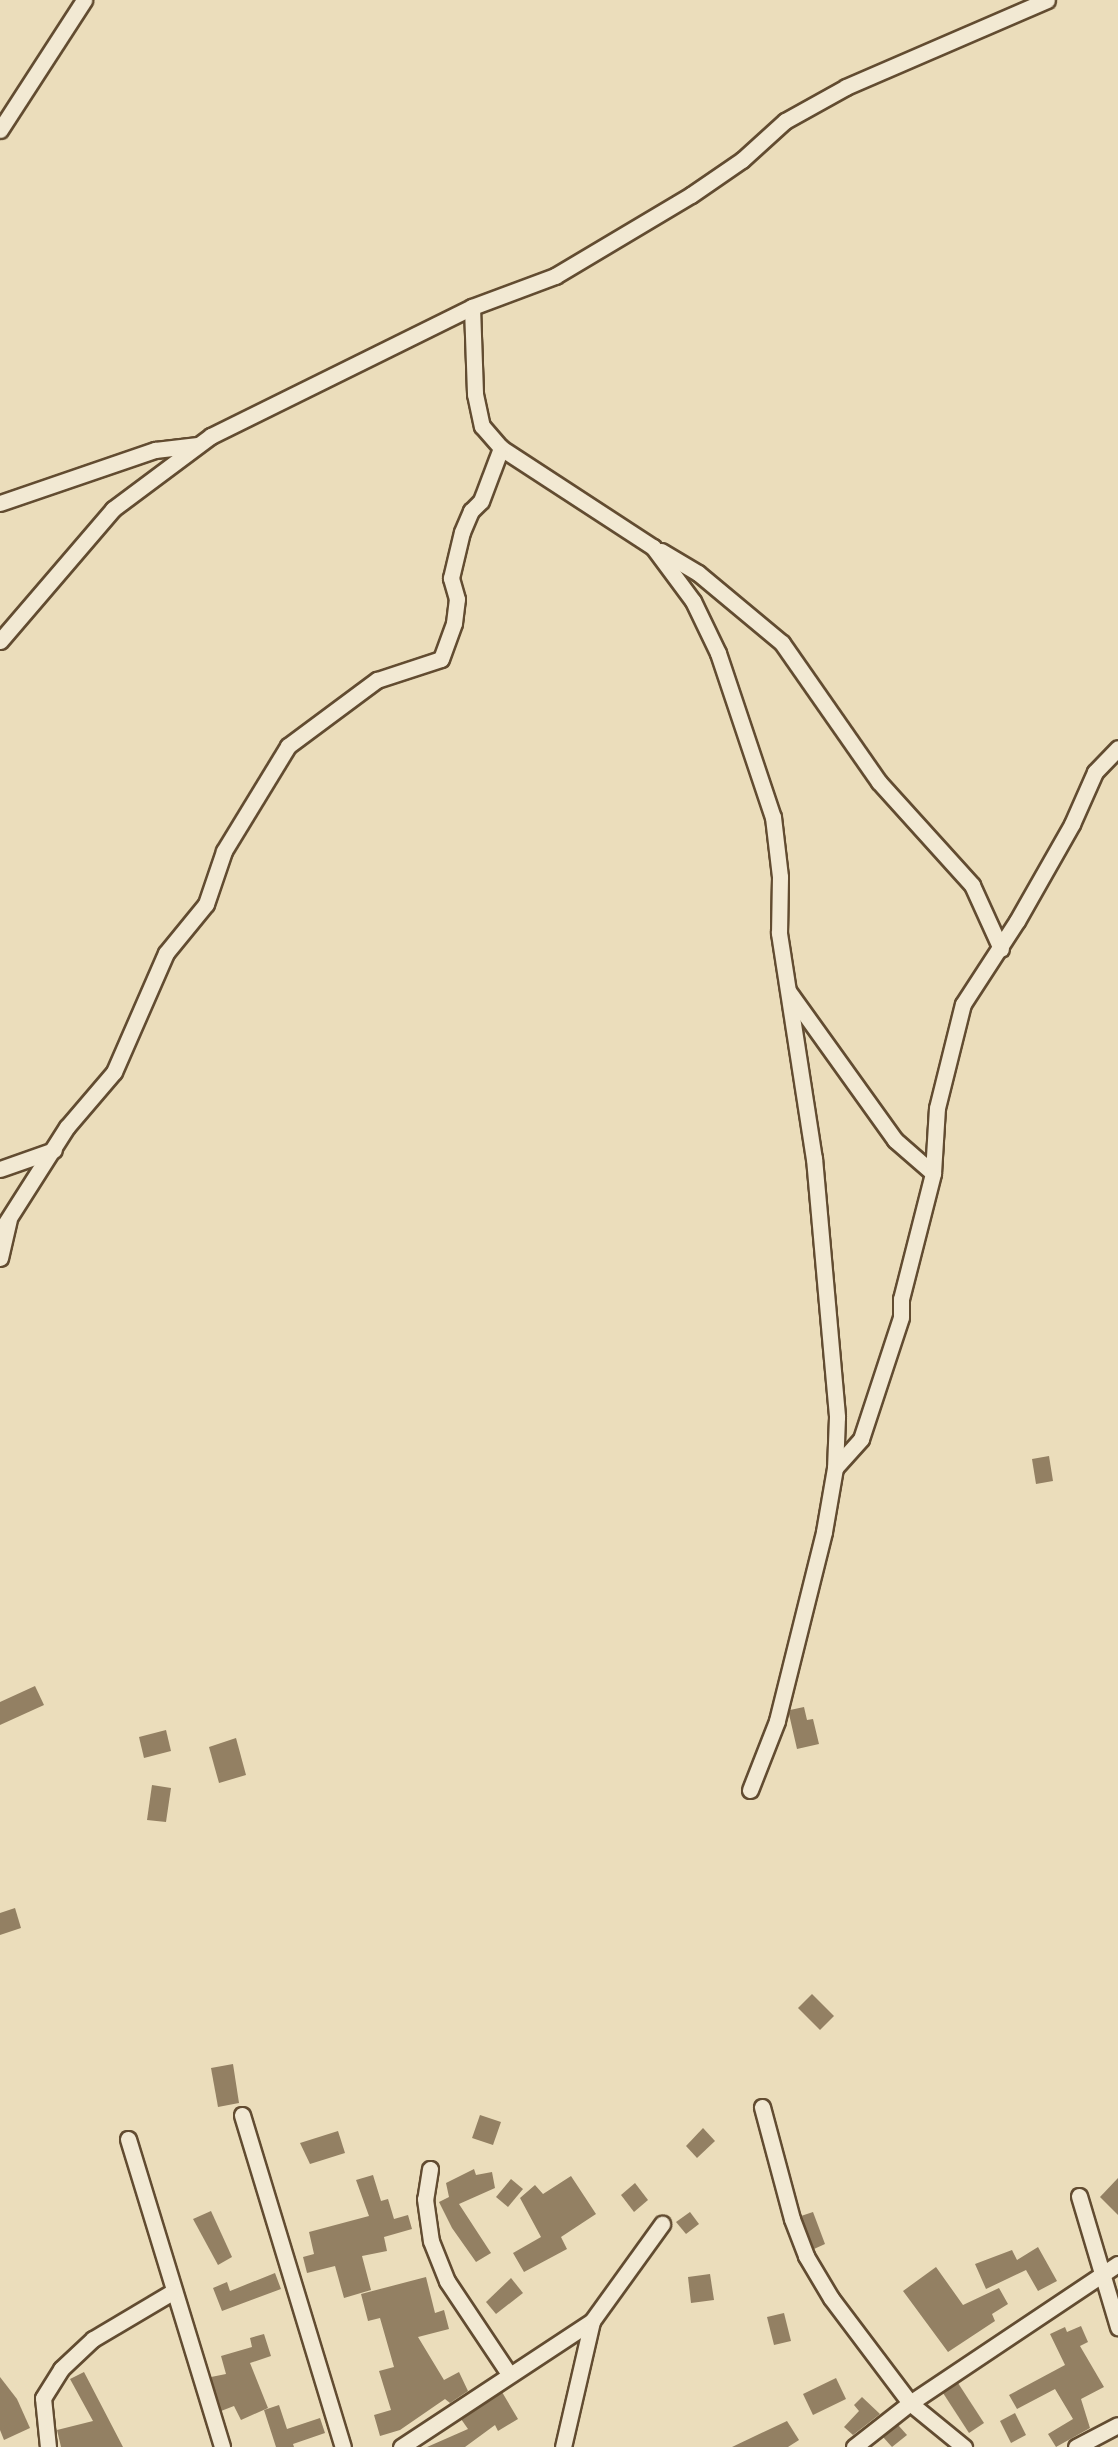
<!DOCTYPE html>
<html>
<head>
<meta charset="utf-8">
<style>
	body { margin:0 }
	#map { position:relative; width:1118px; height:2447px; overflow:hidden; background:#ebddbb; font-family:"IM FELL English",serif }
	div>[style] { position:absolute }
	.building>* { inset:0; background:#938063 }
	.roads { filter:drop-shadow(2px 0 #624c31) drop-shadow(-2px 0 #624c31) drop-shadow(0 2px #624c31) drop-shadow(0 -2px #624c31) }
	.minor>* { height:15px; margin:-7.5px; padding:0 7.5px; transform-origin:7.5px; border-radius:7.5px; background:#f2e9d3 }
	span { translate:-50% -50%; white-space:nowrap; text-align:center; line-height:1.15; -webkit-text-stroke:5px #f2e9d3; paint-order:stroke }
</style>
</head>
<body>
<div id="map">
	<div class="building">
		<i style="clip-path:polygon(1049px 1456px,1053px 1481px,1036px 1484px,1032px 1459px)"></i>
		<i style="clip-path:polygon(35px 1686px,44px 1705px,0 1725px,0 1702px)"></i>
		<i style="clip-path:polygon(804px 1707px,807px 1720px,813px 1719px,819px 1744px,797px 1749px,789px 1714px,790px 1710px)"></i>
		<i style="clip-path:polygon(166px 1730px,171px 1751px,144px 1758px,139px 1737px)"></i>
		<i style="clip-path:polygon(236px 1738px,246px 1775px,219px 1783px,209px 1747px)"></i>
		<i style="clip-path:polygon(152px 1785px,171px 1788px,166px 1822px,147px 1820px)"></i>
		<i style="clip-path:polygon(15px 1908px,21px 1928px,0 1935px,0 1913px)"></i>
		<i style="clip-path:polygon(812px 1994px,834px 2016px,820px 2030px,798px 2008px)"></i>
		<i style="clip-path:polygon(233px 2064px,239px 2103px,218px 2107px,211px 2068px)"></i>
		<i style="clip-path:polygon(480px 2115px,501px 2122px,493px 2145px,472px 2138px)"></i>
		<i style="clip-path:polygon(703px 2128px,715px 2141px,697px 2158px,686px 2146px)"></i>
		<i style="clip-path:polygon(338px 2131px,345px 2153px,310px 2164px,300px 2143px)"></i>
		<i style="clip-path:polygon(474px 2169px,476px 2175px,492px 2172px,495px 2188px,459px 2204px,491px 2253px,476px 2262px,452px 2228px,439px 2202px,449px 2197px,446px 2183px)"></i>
		<i style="clip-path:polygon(373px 2175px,381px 2201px,388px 2199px,394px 2219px,408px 2215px,412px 2229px,384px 2237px,387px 2251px,362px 2256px,371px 2290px,344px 2298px,335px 2266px,307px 2273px,303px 2257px,314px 2254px,309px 2232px,369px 2216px,356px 2180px)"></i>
		<i style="clip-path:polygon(571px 2176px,596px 2214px,561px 2237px,567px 2249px,524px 2272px,513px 2253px,541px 2237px,520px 2198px,535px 2185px,543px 2194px)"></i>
		<i style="clip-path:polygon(1118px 2178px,1118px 2215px,1100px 2197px)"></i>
		<i style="clip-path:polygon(511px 2179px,523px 2189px,508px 2207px,496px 2197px)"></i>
		<i style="clip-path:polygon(635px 2183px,648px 2200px,634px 2212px,621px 2195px)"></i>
		<i style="clip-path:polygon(211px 2211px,232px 2257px,218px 2265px,193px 2219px)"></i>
		<i style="clip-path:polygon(690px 2212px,699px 2224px,686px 2234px,676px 2222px)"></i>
		<i style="clip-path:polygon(813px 2212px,825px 2244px,814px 2249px,801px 2216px)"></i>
		<i style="clip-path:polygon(1038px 2247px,1057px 2281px,1038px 2291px,1026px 2270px,986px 2289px,975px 2264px,1012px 2250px,1017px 2260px)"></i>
		<i style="clip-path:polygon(936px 2267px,963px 2305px,999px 2288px,1008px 2304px,992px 2314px,995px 2321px,948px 2352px,903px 2291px)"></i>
		<i style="clip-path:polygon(275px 2273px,281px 2289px,222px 2311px,213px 2288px,227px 2282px,230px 2291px)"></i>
		<i style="clip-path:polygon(710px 2274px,714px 2300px,691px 2303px,688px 2277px)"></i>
		<i style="clip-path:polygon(426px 2277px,435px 2313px,444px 2310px,449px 2329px,418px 2337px,444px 2380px,459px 2372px,468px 2391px,450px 2403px,445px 2399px,400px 2430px,380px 2436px,374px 2415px,391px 2410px,379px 2371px,394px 2367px,380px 2318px,368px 2321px,361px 2294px)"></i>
		<i style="clip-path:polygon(511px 2278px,523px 2293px,496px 2314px,486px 2302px)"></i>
		<i style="clip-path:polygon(784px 2313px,791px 2341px,774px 2345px,767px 2317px)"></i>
		<i style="clip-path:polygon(1081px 2326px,1088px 2342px,1080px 2346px,1104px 2387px,1081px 2399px,1090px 2428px,1056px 2447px,1048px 2434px,1073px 2419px,1055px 2389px,1017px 2409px,1009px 2395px,1065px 2365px,1050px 2334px,1065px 2327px,1067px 2332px)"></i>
		<i style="clip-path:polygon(264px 2334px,271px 2356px,250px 2363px,268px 2408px,241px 2420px,234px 2406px,221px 2411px,211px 2377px,226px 2374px,221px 2356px,252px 2347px,250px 2338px)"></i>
		<i style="clip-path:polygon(84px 2372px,123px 2447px,61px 2447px,57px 2430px,93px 2421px,70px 2379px)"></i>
		<i style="clip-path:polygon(0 2377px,17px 2399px,30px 2428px,4px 2440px,0 2430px)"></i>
		<i style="clip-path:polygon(836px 2378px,846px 2399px,813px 2415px,803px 2394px)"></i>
		<i style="clip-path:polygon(958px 2383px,984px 2423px,969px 2433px,943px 2393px)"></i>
		<i style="clip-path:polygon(502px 2392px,518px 2419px,498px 2431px,495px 2425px,465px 2447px,427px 2447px,468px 2429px,461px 2419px)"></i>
		<i style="clip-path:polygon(862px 2397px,880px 2414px,853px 2435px,844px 2427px,859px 2411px,854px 2405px)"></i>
		<i style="clip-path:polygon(279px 2405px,287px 2429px,320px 2418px,325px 2433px,293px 2444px,294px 2447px,276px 2447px,264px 2410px)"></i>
		<i style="clip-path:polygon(1015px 2413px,1026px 2435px,1011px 2443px,1000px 2421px)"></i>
		<i style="clip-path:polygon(787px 2421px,799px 2440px,788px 2447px,732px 2447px)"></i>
		<i style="clip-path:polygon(898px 2425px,907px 2435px,892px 2447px,883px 2437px)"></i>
	</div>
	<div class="roads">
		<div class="minor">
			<i style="left:0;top:130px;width:155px;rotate:-57.1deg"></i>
			<i style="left:472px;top:307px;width:87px;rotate:88deg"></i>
			<i style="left:475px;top:394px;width:33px;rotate:78deg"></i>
			<i style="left:482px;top:426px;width:29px;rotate:49deg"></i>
			<i style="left:501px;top:448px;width:181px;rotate:33.1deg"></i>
			<i style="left:653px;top:547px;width:67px;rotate:53.5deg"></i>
			<i style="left:693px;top:601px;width:58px;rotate:64.3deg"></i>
			<i style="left:718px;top:653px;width:173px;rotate:71.5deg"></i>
			<i style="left:773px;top:817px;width:60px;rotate:83.3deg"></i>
			<i style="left:780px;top:877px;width:56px;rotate:91deg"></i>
			<i style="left:779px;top:933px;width:228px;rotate:81.2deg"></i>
			<i style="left:814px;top:1158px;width:260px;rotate:84.9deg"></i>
			<i style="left:837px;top:1417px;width:51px;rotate:92.2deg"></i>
			<i style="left:835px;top:1468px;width:65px;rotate:99.8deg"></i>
			<i style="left:824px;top:1532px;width:195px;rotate:104deg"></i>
			<i style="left:777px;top:1721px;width:74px;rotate:111.4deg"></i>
			<i style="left:0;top:503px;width:164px;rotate:-18.9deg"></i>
			<i style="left:155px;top:450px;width:43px;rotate:-6.6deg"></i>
			<i style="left:661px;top:551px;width:43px;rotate:30.7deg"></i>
			<i style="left:698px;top:573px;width:109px;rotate:39.8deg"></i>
			<i style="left:782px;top:643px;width:169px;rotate:55.1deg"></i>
			<i style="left:879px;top:782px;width:139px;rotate:47.9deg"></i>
			<i style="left:972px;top:885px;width:70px;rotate:65.6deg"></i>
			<i style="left:0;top:641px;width:174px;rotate:-49.4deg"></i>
			<i style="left:113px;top:509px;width:122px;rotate:-36.7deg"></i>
			<i style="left:211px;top:436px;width:291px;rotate:-26.3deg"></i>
			<i style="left:472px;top:307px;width:89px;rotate:-20.5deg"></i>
			<i style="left:555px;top:276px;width:158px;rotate:-30.8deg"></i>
			<i style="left:691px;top:195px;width:62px;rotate:-34.5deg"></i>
			<i style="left:742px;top:160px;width:58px;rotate:-42.2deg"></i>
			<i style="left:785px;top:121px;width:70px;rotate:-29.1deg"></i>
			<i style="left:846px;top:87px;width:219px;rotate:-23.4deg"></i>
			<i style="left:789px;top:992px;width:182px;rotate:54.4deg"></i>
			<i style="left:895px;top:1140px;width:50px;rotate:41deg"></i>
			<i style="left:0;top:1169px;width:57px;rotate:-19.4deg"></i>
			<i style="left:0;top:1232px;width:125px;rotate:-57.5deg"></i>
			<i style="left:67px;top:1127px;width:72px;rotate:-49.5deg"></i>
			<i style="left:114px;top:1072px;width:130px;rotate:-66.4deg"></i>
			<i style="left:166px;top:953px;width:63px;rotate:-50.8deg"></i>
			<i style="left:206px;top:904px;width:56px;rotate:-71.2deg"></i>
			<i style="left:224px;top:851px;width:123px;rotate:-58.6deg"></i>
			<i style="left:288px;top:746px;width:111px;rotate:-36.6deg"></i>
			<i style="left:377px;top:680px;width:67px;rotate:-18.2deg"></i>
			<i style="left:441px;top:659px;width:38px;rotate:-70deg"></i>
			<i style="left:454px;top:623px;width:24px;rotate:-83deg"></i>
			<i style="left:457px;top:599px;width:22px;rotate:-106deg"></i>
			<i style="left:451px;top:578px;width:47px;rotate:-76.6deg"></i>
			<i style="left:462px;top:532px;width:23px;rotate:-67deg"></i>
			<i style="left:471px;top:511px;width:14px;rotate:-45deg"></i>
			<i style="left:481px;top:501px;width:57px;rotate:-69.3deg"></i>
			<i style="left:0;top:1258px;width:39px;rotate:-77deg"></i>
			<i style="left:835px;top:1468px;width:39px;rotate:-48deg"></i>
			<i style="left:861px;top:1439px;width:128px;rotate:-71.8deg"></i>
			<i style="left:901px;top:1317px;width:18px;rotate:-90deg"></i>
			<i style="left:901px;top:1299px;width:130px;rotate:-75.7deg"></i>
			<i style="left:933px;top:1173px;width:65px;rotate:-86.5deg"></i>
			<i style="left:937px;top:1108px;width:107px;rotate:-76deg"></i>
			<i style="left:963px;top:1004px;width:99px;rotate:-57deg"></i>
			<i style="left:1017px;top:921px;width:112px;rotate:-60.4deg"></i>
			<i style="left:1072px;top:824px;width:57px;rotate:-66.1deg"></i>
			<i style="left:1095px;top:772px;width:33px;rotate:-46deg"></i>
			<i style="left:762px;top:2107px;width:116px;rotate:75deg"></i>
			<i style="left:792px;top:2219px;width:40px;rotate:69deg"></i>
			<i style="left:806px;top:2256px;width:49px;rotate:59.2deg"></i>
			<i style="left:831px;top:2298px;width:131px;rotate:53deg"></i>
			<i style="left:910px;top:2403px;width:70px;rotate:39.2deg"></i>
			<i style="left:242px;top:2115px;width:347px;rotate:73.1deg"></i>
			<i style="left:128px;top:2139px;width:322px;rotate:73deg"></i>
			<i style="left:430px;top:2169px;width:30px;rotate:99deg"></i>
			<i style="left:425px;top:2199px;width:42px;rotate:81.9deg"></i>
			<i style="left:431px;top:2241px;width:43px;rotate:68.2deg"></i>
			<i style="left:447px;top:2281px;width:112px;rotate:56.3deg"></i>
			<i style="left:1079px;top:2196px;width:137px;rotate:73.4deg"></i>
			<i style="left:48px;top:2447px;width:49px;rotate:-95.8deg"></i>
			<i style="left:43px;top:2398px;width:34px;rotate:-58deg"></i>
			<i style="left:61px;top:2369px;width:44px;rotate:-43.2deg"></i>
			<i style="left:93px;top:2339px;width:94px;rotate:-30.7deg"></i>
			<i style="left:401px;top:2447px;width:229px;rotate:-33.4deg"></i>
			<i style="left:563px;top:2447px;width:129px;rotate:-77deg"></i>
			<i style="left:592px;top:2321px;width:120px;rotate:-54.2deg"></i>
			<i style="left:854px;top:2447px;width:71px;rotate:-38.2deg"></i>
			<i style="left:910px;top:2403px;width:250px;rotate:-33.8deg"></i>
			<i style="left:1076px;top:2447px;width:47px;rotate:-27.6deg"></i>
		</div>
	</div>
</div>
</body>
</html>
